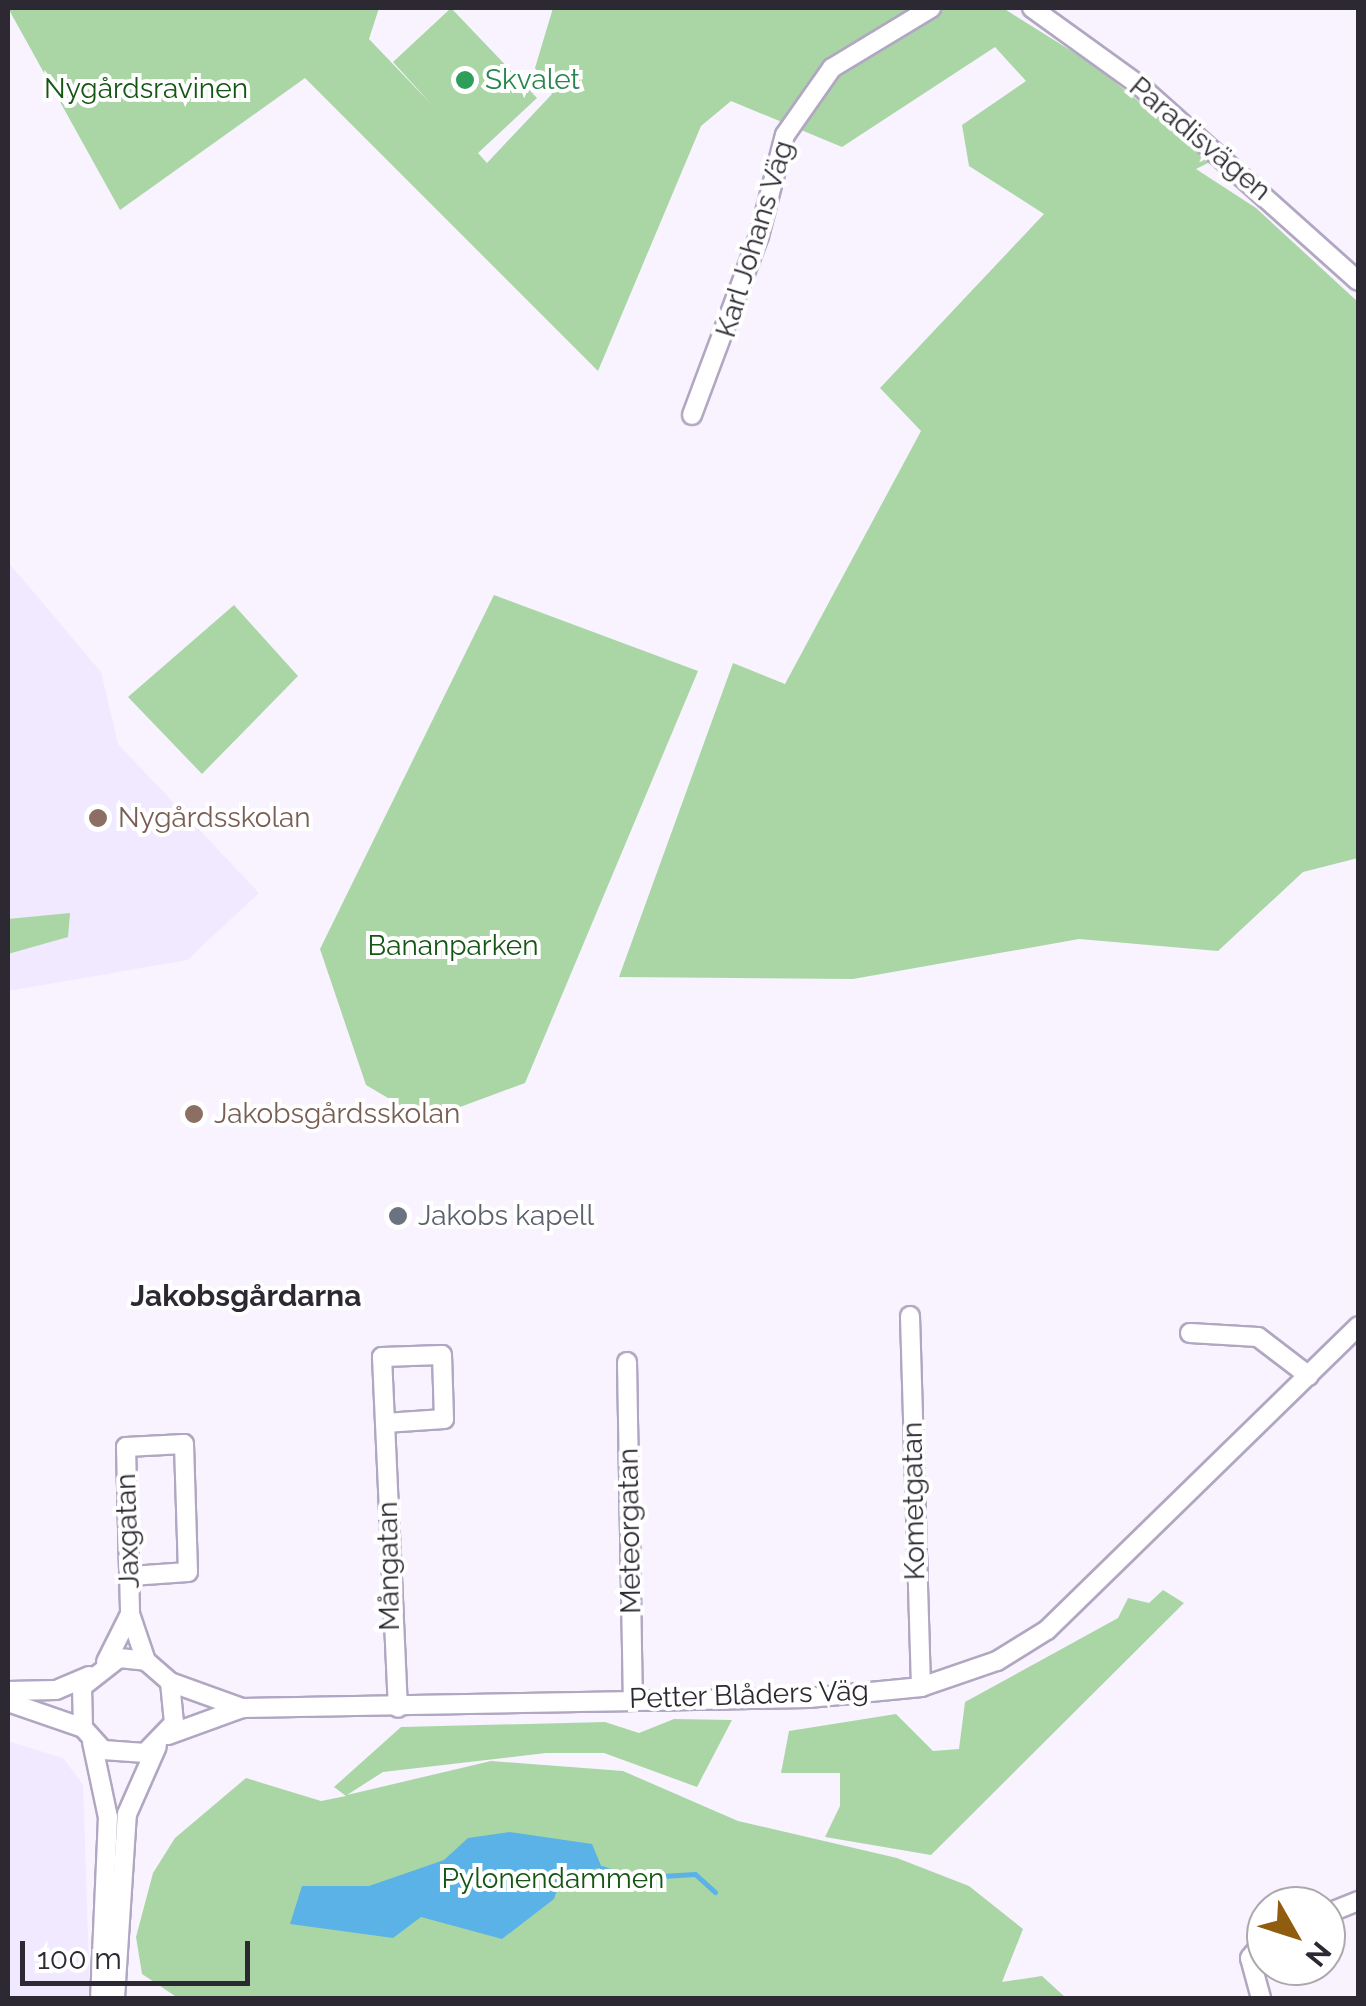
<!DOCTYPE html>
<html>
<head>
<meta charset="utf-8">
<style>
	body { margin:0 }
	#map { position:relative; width:1366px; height:2006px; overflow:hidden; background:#f8f3ff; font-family:Raleway,sans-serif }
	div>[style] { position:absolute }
	.built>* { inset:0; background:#f1e9ff }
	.green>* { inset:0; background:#aad6a6 }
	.water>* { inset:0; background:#5bb2e7 }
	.stream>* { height:5px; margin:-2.5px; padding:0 2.5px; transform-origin:2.5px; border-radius:2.5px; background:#5bb2e7 }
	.roads { filter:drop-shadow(2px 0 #b1a7c2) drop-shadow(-2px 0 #b1a7c2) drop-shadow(0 2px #b1a7c2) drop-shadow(0 -2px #b1a7c2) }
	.minor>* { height:18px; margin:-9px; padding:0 9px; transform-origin:9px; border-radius:9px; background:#fff }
	.dots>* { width:28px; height:28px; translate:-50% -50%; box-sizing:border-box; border:5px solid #fff; border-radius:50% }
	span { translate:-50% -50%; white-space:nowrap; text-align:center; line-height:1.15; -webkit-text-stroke:8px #fff; paint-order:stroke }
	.leisure-label { font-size:28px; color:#27864d }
	.left { translate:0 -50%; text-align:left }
	.park-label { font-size:28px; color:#165615 }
	.street-label { font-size:28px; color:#2d2933 }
	.education-label { font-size:28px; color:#785e54 }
	.worship-label { font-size:28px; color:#5b616d }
	.neighbourhood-label { font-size:30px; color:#2d2933; font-weight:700 }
	.frame { position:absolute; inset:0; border:10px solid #2d2933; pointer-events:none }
	.north { position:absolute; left:1246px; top:1886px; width:100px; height:100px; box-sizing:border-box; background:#fff; border:2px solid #aba9ad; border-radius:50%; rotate:129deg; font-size:28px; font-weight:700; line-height:40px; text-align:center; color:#2d2933 }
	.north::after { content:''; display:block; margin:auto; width:35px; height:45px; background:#905c0e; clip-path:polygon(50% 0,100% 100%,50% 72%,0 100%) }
	.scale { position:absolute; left:20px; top:1941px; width:230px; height:45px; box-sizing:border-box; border:5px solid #2d2933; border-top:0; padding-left:12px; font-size:30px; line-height:35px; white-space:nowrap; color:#2d2933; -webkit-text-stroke:8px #fff; paint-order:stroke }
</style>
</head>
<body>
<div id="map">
	<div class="built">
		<i style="clip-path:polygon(8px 562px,101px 672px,118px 744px,259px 893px,187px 960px,8px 991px)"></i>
		<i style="clip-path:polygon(8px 1741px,63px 1758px,83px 1785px,90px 1998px,8px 1998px)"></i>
	</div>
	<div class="green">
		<i style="clip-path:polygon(8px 8px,379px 8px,369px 39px,433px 106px,393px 62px,451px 8px,537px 98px,478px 153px,487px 163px,552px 94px,535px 68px,553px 8px,1003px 8px,1094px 65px,1212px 161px,1196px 169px,1256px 208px,1358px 302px,1358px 858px,1303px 872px,1218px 951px,1079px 939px,853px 979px,619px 977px,733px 663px,785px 684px,921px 431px,880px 388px,1044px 214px,969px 166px,962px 125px,1026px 81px,995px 47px,842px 147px,731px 101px,701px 126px,598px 371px,305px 78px,120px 210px)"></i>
		<i style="clip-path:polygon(494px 595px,698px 671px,525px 1083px,425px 1120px,366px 1085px,320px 949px)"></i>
		<i style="clip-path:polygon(234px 605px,298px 676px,202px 774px,128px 697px)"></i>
		<i style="clip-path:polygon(70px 913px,68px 937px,8px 954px,8px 919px)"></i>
		<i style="clip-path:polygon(1163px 1590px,1184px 1603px,931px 1855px,825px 1837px,840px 1806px,840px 1773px,781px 1773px,789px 1731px,896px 1714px,933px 1751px,959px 1749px,965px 1702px,1118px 1618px,1128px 1598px,1149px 1603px)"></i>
		<i style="clip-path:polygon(674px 1719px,732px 1720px,697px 1787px,604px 1753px,546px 1753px,383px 1772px,347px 1795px,491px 1761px,623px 1771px,738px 1821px,897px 1858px,969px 1886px,1023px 1929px,1002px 1982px,1042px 1976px,1066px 1998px,178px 1998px,142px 1974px,136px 1937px,153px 1873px,175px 1838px,246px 1778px,321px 1801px,346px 1796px,334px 1787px,401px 1727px,605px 1722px,639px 1733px)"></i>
	</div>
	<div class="water">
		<i style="clip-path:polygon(510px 1832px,592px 1844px,602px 1868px,563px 1872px,554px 1899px,502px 1939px,421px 1917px,393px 1938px,290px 1924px,302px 1886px,369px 1886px,444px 1860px,468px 1838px)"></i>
	</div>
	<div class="stream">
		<i style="left:602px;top:1868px;width:29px;rotate:20deg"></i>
		<i style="left:629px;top:1878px;width:66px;rotate:-3.5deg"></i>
		<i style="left:695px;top:1874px;width:27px;rotate:42deg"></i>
	</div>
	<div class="roads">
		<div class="minor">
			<i style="left:1032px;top:8px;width:133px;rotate:35.8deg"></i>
			<i style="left:1140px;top:86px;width:292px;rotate:41.8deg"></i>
			<i style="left:692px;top:415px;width:191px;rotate:-69.5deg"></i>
			<i style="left:759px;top:236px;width:104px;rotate:-75.6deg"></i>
			<i style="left:785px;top:135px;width:82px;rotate:-55deg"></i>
			<i style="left:832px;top:68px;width:116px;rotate:-31.2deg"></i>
			<i style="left:910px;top:1316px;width:371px;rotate:88.3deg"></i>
			<i style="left:1190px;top:1333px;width:68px;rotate:3.4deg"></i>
			<i style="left:1258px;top:1337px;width:64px;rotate:37.4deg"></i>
			<i style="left:627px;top:1362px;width:338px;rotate:89deg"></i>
			<i style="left:385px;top:1423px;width:66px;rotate:-92.6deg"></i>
			<i style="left:382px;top:1357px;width:60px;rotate:-1.9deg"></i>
			<i style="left:442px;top:1355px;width:64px;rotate:88.2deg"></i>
			<i style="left:444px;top:1419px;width:59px;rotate:176.1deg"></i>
			<i style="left:385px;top:1423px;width:285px;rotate:87.4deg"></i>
			<i style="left:131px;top:1576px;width:57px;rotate:-4deg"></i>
			<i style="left:188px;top:1572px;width:128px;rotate:-91.8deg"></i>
			<i style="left:184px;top:1444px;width:58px;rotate:177deg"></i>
			<i style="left:126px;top:1447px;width:167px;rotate:88.6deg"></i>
			<i style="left:130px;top:1614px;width:50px;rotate:71.2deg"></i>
			<i style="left:106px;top:1662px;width:54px;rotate:-63.4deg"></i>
			<i style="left:170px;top:1682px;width:41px;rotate:84.4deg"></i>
			<i style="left:174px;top:1723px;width:42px;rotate:134deg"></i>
			<i style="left:145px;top:1753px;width:42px;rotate:-175.9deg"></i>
			<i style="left:103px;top:1750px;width:30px;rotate:-132deg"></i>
			<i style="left:83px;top:1728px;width:41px;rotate:-91.4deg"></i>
			<i style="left:82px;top:1687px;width:47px;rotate:-38.1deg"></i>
			<i style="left:119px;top:1658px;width:27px;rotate:6deg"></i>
			<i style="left:146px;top:1661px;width:32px;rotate:41deg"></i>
			<i style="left:170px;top:1682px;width:77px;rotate:19.9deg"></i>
			<i style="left:242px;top:1708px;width:567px;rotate:-1.01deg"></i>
			<i style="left:809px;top:1698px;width:113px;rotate:-5.6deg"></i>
			<i style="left:921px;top:1687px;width:80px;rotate:-18.9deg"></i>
			<i style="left:997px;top:1661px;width:59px;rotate:-31.8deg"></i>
			<i style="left:1047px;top:1630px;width:435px;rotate:-44.3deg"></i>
			<i style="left:8px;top:1691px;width:48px;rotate:-1.2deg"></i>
			<i style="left:56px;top:1690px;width:36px;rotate:-23deg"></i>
			<i style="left:8px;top:1702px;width:79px;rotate:19.1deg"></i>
			<i style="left:168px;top:1735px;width:79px;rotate:-20deg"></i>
			<i style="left:92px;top:1742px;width:77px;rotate:78deg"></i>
			<i style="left:108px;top:1817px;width:181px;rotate:92.5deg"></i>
			<i style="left:1326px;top:1914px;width:35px;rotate:-22deg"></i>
			<i style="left:115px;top:1998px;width:184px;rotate:-86.3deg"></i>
			<i style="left:127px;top:1814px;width:74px;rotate:-66.2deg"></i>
			<i style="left:1261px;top:1998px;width:41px;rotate:-105.4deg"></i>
			<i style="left:1250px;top:1958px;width:25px;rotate:-50deg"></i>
		</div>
	</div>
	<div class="dots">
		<i style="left:465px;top:80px;background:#2e9e5b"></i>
		<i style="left:98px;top:818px;background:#8d6e63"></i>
		<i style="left:194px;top:1114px;background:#8d6e63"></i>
		<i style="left:398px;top:1216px;background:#6b7280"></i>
	</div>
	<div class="leisure-label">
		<span class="left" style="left:485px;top:80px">Skvalet</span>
	</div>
	<div class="park-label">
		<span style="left:146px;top:89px">Nygårdsravinen</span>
		<span style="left:453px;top:946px">Bananparken</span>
		<span style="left:553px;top:1879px">Pylonendammen</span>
	</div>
	<div class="street-label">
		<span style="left:1200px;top:139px;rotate:40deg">Paradisvägen</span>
		<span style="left:755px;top:239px;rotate:-73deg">Karl Johans Väg</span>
		<span style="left:914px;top:1501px;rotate:-91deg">Kometgatan</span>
		<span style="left:128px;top:1531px;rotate:-92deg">Jaxgatan</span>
		<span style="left:630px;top:1531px;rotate:-91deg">Meteorgatan</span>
		<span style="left:389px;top:1566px;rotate:-91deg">Mångatan</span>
		<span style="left:749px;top:1695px;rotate:-2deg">Petter Blåders Väg</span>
	</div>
	<div class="education-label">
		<span class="left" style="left:118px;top:818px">Nygårdsskolan</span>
		<span class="left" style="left:214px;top:1114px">Jakobsgårdsskolan</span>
	</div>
	<div class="worship-label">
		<span class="left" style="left:418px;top:1216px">Jakobs kapell</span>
	</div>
	<div class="neighbourhood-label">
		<span style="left:246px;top:1296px">Jakobsgårdarna</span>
	</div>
	<div class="frame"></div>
	<div class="north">N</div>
	<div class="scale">100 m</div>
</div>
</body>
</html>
